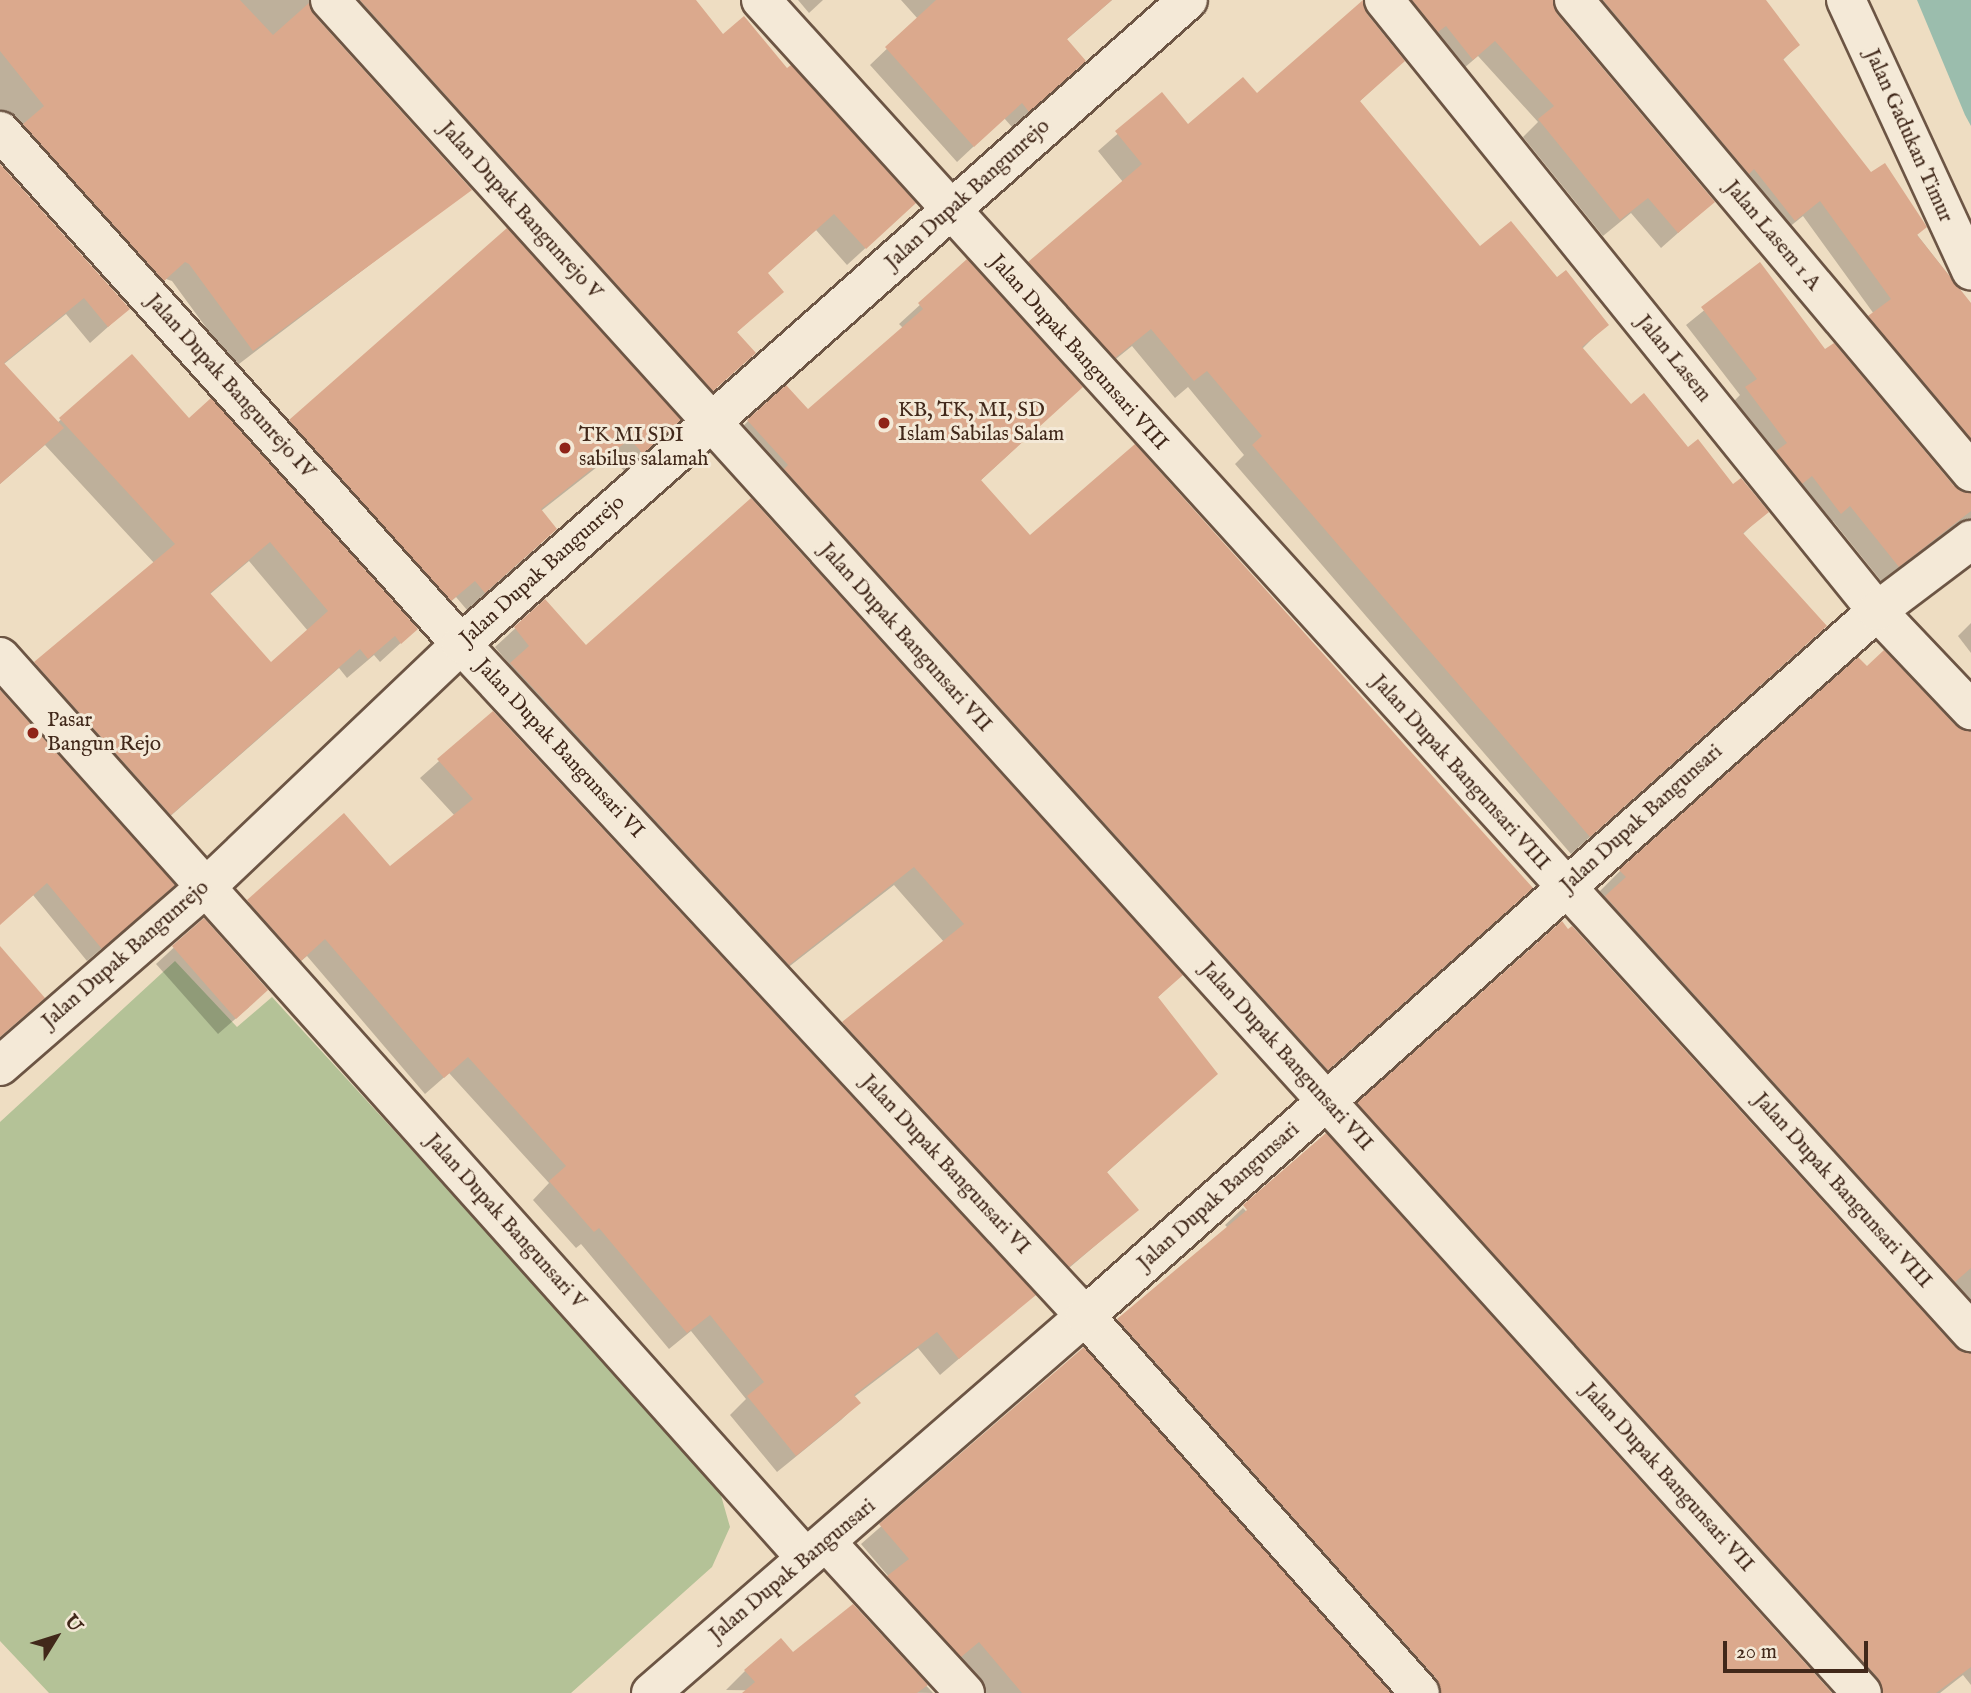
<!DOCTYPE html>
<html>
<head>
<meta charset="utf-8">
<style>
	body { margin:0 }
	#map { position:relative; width:1971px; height:1693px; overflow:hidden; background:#eeddc2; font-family:"IM FELL English",serif }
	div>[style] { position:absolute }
	.green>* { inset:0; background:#b4c297 }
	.water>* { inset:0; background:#9bbdad }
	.shadow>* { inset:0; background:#0003 }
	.building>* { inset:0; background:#dba98d }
	.roads { filter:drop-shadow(2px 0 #6c5544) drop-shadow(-2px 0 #6c5544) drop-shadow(0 2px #6c5544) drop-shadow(0 -2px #6c5544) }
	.minor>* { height:38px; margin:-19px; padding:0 19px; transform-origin:19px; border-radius:19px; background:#f4e9d7 }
	.dots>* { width:19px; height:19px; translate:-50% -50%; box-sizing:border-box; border:4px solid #f4e9d7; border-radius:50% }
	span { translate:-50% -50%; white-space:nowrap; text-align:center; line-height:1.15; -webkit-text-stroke:6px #f4e9d7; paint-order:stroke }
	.street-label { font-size:21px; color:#41281a }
	.poi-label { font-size:21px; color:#41281a }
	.left { translate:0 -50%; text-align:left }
	.north { position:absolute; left:21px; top:1602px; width:70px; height:70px; -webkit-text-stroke:5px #f4e9d7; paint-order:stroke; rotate:52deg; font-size:19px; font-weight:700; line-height:28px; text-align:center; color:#41281a }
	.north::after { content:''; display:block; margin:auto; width:24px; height:32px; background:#41281a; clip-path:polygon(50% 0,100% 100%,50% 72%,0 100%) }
	.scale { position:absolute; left:1723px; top:1641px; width:145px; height:32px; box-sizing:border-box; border:4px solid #41281a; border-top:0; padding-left:9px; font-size:21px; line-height:24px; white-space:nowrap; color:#41281a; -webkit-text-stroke:5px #f4e9d7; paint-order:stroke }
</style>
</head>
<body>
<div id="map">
	<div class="green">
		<i style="clip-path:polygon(175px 961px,237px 1027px,272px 997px,718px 1485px,730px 1527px,712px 1567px,571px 1693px,49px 1693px,0 1641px,0 1122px)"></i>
	</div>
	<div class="water">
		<i style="clip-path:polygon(1917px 0,1971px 0,1971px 126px,1965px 115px)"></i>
	</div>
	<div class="shadow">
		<i style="clip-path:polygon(0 0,309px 0,312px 15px,470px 189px,235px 367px,172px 281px,166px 279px,145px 297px,0 135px)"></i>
		<i style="clip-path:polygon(321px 0,694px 0,722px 36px,896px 220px,847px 265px,816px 230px,766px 274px,781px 292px,736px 333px,754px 353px,695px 407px)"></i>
		<i style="clip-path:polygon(798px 0,823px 0,809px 13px)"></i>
		<i style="clip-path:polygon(901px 0,1112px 0,1066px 40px,1068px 77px,1012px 127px,1004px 118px,957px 162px,870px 65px,918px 19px)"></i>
		<i style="clip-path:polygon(1406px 0,1553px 0,1555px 14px,1713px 202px,1661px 248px,1631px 213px,1603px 236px,1523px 137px,1538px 122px,1478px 56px,1456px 75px)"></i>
		<i style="clip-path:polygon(1569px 0,1680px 0,1798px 45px,1782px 61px,1971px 304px,1971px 441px,1954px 453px,1853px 334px,1874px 314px,1803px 216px,1778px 236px)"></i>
		<i style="clip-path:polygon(1403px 61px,1359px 102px,1480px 248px,1557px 279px,1606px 325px,1582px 349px,1631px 407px,1766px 511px,1742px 535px,1807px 644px,1571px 854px,1235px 464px,1244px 455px,1188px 387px,1175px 398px,1132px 346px,1096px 375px,1011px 281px,1123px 182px,1098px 151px,1162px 95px,1187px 126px,1256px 96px)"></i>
		<i style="clip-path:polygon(evenodd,0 166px,128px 309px,90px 343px,66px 314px,4px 364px,57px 423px,132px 357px,189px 421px,416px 629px,380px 662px,374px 655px,347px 678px,339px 668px,150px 834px,15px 683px,155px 564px,45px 445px,0 484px,0 166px,249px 561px,308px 631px,270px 664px,209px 595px,249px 561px)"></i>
		<i style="clip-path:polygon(967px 262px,1081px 387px,980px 481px,1029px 537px,1511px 908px,1307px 1089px,729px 441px,748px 421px,808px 412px,903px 328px,899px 324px)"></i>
		<i style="clip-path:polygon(1760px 265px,1825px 352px,1953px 488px,1971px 494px,1971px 519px,1966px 523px,1882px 582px,1833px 521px,1824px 529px,1730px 405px,1740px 395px,1686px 325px)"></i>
		<i style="clip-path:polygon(290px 421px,660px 438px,624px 471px,611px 456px,541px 511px,555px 529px,537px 547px,467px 610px,456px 597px,433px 617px,273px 439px)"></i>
		<i style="clip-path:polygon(544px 602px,585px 648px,1181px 975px,1157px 998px,1216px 1074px,1106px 1173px,1137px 1210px,1049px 1285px,824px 1042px,944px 942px,894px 885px,768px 983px,492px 683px,510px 665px,495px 647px)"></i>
		<i style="clip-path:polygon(1971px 623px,1971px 653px,1958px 636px)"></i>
		<i style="clip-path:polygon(0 692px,159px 899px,87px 961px,33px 895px,0 924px)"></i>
		<i style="clip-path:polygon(493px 713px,1033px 1295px,940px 1375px,918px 1348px,854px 1397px,859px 1403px,841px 1420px,777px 1472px,730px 1415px,746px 1399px,691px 1331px,669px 1349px,581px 1244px,576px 1248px,533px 1200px,549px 1183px,449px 1073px,425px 1094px,307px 956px,282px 977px,230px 919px,344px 816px,390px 868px,455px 816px,420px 778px)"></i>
		<i style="clip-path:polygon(1954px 727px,1971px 731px,1971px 1311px,1598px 893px,1620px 871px)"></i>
		<i style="clip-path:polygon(204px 920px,249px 1007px,218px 1034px,156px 964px)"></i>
		<i style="clip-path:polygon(1359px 1104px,1971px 1354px,1971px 1685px,1963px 1675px,1940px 1693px,1855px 1693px,1340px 1123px)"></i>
		<i style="clip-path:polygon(1243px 1208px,1252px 1217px,1830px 1693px,1413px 1693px,1099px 1339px,1228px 1228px,1225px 1225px)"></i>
		<i style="clip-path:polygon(1083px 1350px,1388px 1693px,958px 1693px,870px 1597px,889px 1577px,861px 1544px)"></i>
		<i style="clip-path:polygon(853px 1606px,933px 1693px,726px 1690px,745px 1671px,793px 1655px)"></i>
	</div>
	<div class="building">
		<i style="clip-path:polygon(0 0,240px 0,273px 35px,309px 3px,314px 15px,472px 190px,253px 351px,189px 264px,185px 262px,164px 281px,23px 124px,44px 106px,0 51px)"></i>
		<i style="clip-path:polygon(360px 0,696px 0,723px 34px,744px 16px,787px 68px,791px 65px,916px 203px,866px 249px,834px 214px,768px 273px,784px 292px,737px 332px,756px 353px,713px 391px)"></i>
		<i style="clip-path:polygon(936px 0,1112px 0,1067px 39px,1086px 61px,1029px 112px,1022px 103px,974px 147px,885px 47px)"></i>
		<i style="clip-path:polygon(1363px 0,1367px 14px,1405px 61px,1360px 101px,1480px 246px,1511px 221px,1557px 277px,1566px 270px,1609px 325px,1582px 347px,1631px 404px,1644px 393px,1688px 447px,1698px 439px,1733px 484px,1741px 478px,1769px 512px,1743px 533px,1827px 626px,1590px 837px,1252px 445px,1262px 436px,1207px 371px,1194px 381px,1151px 329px,1115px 358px,1028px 262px,1142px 164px,1115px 131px,1162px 92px,1188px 124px,1243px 77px,1257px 93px)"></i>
		<i style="clip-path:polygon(1412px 0,1553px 0,1557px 14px,1715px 202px,1678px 233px,1648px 198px,1620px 220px,1538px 119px,1554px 106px,1495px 41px,1473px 60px,1446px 26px,1438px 32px)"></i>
		<i style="clip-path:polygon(1603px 0,1766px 0,1800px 45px,1783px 59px,1871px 172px,1885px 163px,1927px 227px,1917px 235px,1971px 303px,1971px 438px,1868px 316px,1891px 299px,1820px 201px,1795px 221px,1754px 169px,1749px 174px)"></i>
		<i style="clip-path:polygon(0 164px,130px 309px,108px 327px,84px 298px,4px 363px,64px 428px,0 484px)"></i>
		<i style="clip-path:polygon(507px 228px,681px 420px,643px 454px,630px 439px,541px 509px,557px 529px,485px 593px,475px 581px,451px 601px,289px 420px)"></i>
		<i style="clip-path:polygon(967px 259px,1083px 387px,981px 480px,1030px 535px,1135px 444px,1533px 888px,1328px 1070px,784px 469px,788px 465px,747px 420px,786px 385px,808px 409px,923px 309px,918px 303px)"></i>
		<i style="clip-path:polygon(1760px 262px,1825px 349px,1834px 343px,1954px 486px,1971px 493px,1971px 511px,1899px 567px,1850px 506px,1841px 514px,1812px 476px,1802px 484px,1776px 451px,1787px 443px,1745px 387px,1757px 379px,1701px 307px)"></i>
		<i style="clip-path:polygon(evenodd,132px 354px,189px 418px,211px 398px,418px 629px,401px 644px,395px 636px,368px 659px,360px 649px,171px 815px,34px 662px,175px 544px,59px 418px,132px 354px,270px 542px,328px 611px,271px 662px,210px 593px,270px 542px)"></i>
		<i style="clip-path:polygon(751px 498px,1183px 975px,1158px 997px,1218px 1074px,1107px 1172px,1139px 1210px,1069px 1267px,842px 1022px,964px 924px,914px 867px,789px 965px,510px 663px,529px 646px,514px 627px,545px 599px,586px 645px)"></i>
		<i style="clip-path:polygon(1884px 650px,1955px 725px,1971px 731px,1971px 1268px,1955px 1282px,1605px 896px,1626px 877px,1619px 870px,1858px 657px,1867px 666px)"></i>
		<i style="clip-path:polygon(0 690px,175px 885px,102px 949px,47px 883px,0 925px)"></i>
		<i style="clip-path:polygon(493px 711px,1036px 1295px,959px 1359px,937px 1332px,854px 1395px,861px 1403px,796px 1456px,747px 1396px,764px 1382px,710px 1315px,687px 1333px,599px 1228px,594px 1232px,549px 1181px,566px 1166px,468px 1057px,444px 1078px,325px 939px,301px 961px,247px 900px,344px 813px,390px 866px,473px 799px,437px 759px)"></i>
		<i style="clip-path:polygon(204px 918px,268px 990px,236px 1019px,172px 946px)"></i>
		<i style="clip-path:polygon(1562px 921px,1568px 929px,1572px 926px,1955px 1347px,1971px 1353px,1971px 1667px,1936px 1693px,1883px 1693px,1878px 1678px,1357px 1103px)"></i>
		<i style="clip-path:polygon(0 946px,45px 998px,0 1037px)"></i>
		<i style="clip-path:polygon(1326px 1133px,1832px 1693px,1441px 1693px,1436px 1678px,1117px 1319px,1247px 1210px,1243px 1205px)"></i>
		<i style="clip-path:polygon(1084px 1347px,1391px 1693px,1022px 1693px,979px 1642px,961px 1657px,887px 1576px,909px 1559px,879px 1524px)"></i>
		<i style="clip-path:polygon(853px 1604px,928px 1685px,917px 1693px,742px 1693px,755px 1682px,744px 1670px,781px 1638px,793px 1652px)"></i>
	</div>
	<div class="roads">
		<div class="minor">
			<i style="left:330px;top:0;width:2283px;rotate:47.86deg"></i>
			<i style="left:761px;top:0;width:1800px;rotate:47.75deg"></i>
			<i style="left:1384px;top:0;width:785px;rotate:51.1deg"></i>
			<i style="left:1877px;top:611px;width:137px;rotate:46.5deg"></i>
			<i style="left:1574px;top:0;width:617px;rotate:49.93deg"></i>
			<i style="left:1846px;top:0;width:298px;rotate:65.2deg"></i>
			<i style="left:0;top:131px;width:690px;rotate:48.06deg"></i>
			<i style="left:461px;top:644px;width:917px;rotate:47.12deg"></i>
			<i style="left:1085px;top:1316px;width:504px;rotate:48.38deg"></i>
			<i style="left:0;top:657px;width:1207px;rotate:48.19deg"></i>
			<i style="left:0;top:1066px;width:271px;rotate:-41deg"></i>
			<i style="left:205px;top:888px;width:354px;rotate:-43.6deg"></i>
			<i style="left:461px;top:644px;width:971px;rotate:-41.54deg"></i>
			<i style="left:827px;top:1543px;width:204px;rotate:47.4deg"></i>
			<i style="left:651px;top:1693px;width:575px;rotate:-40.98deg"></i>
			<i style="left:1085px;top:1316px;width:1060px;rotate:-41.67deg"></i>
			<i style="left:1877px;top:611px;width:118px;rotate:-37.1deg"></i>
		</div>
	</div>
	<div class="dots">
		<i style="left:884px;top:423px;background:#8f2418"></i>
		<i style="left:565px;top:448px;background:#8f2418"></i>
		<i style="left:33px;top:733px;background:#8f2418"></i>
	</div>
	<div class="street-label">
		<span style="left:1908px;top:136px;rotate:66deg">Jalan Gadukan Timur</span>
		<span style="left:968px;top:195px;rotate:-42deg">Jalan Dupak Bangunrejo</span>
		<span style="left:520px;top:211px;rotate:48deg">Jalan Dupak Bangunrejo V</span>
		<span style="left:1772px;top:236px;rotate:50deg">Jalan Lasem 1 A</span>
		<span style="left:1078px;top:353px;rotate:48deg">Jalan Dupak Bangunsari VIII</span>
		<span style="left:1673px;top:359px;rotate:51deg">Jalan Lasem</span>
		<span style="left:230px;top:387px;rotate:48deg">Jalan Dupak Bangunrejo IV</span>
		<span style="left:543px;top:571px;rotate:-42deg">Jalan Dupak Bangunrejo</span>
		<span style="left:905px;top:638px;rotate:48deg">Jalan Dupak Bangunsari VII</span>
		<span style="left:559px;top:749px;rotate:47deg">Jalan Dupak Bangunsari VI</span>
		<span style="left:1460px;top:773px;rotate:48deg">Jalan Dupak Bangunsari VIII</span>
		<span style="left:1642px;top:819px;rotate:-42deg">Jalan Dupak Bangunsari</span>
		<span style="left:126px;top:955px;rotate:-41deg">Jalan Dupak Bangunrejo</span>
		<span style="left:1286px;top:1057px;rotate:48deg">Jalan Dupak Bangunsari VII</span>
		<span style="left:945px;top:1165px;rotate:47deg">Jalan Dupak Bangunsari VI</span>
		<span style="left:1842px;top:1191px;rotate:48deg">Jalan Dupak Bangunsari VIII</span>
		<span style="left:1219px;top:1197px;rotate:-42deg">Jalan Dupak Bangunsari</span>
		<span style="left:505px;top:1222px;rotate:48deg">Jalan Dupak Bangunsari V</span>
		<span style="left:1667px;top:1478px;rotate:48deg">Jalan Dupak Bangunsari VII</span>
		<span style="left:793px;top:1571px;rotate:-40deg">Jalan Dupak Bangunsari</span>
	</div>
	<div class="poi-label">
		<span class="left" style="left:898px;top:423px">KB, TK, MI, SD<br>Islam Sabilas Salam</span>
		<span class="left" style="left:579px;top:448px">TK MI SDI<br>sabilus salamah</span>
		<span class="left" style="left:47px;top:733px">Pasar<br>Bangun Rejo</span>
	</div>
	<div class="north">U</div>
	<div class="scale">20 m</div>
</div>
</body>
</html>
